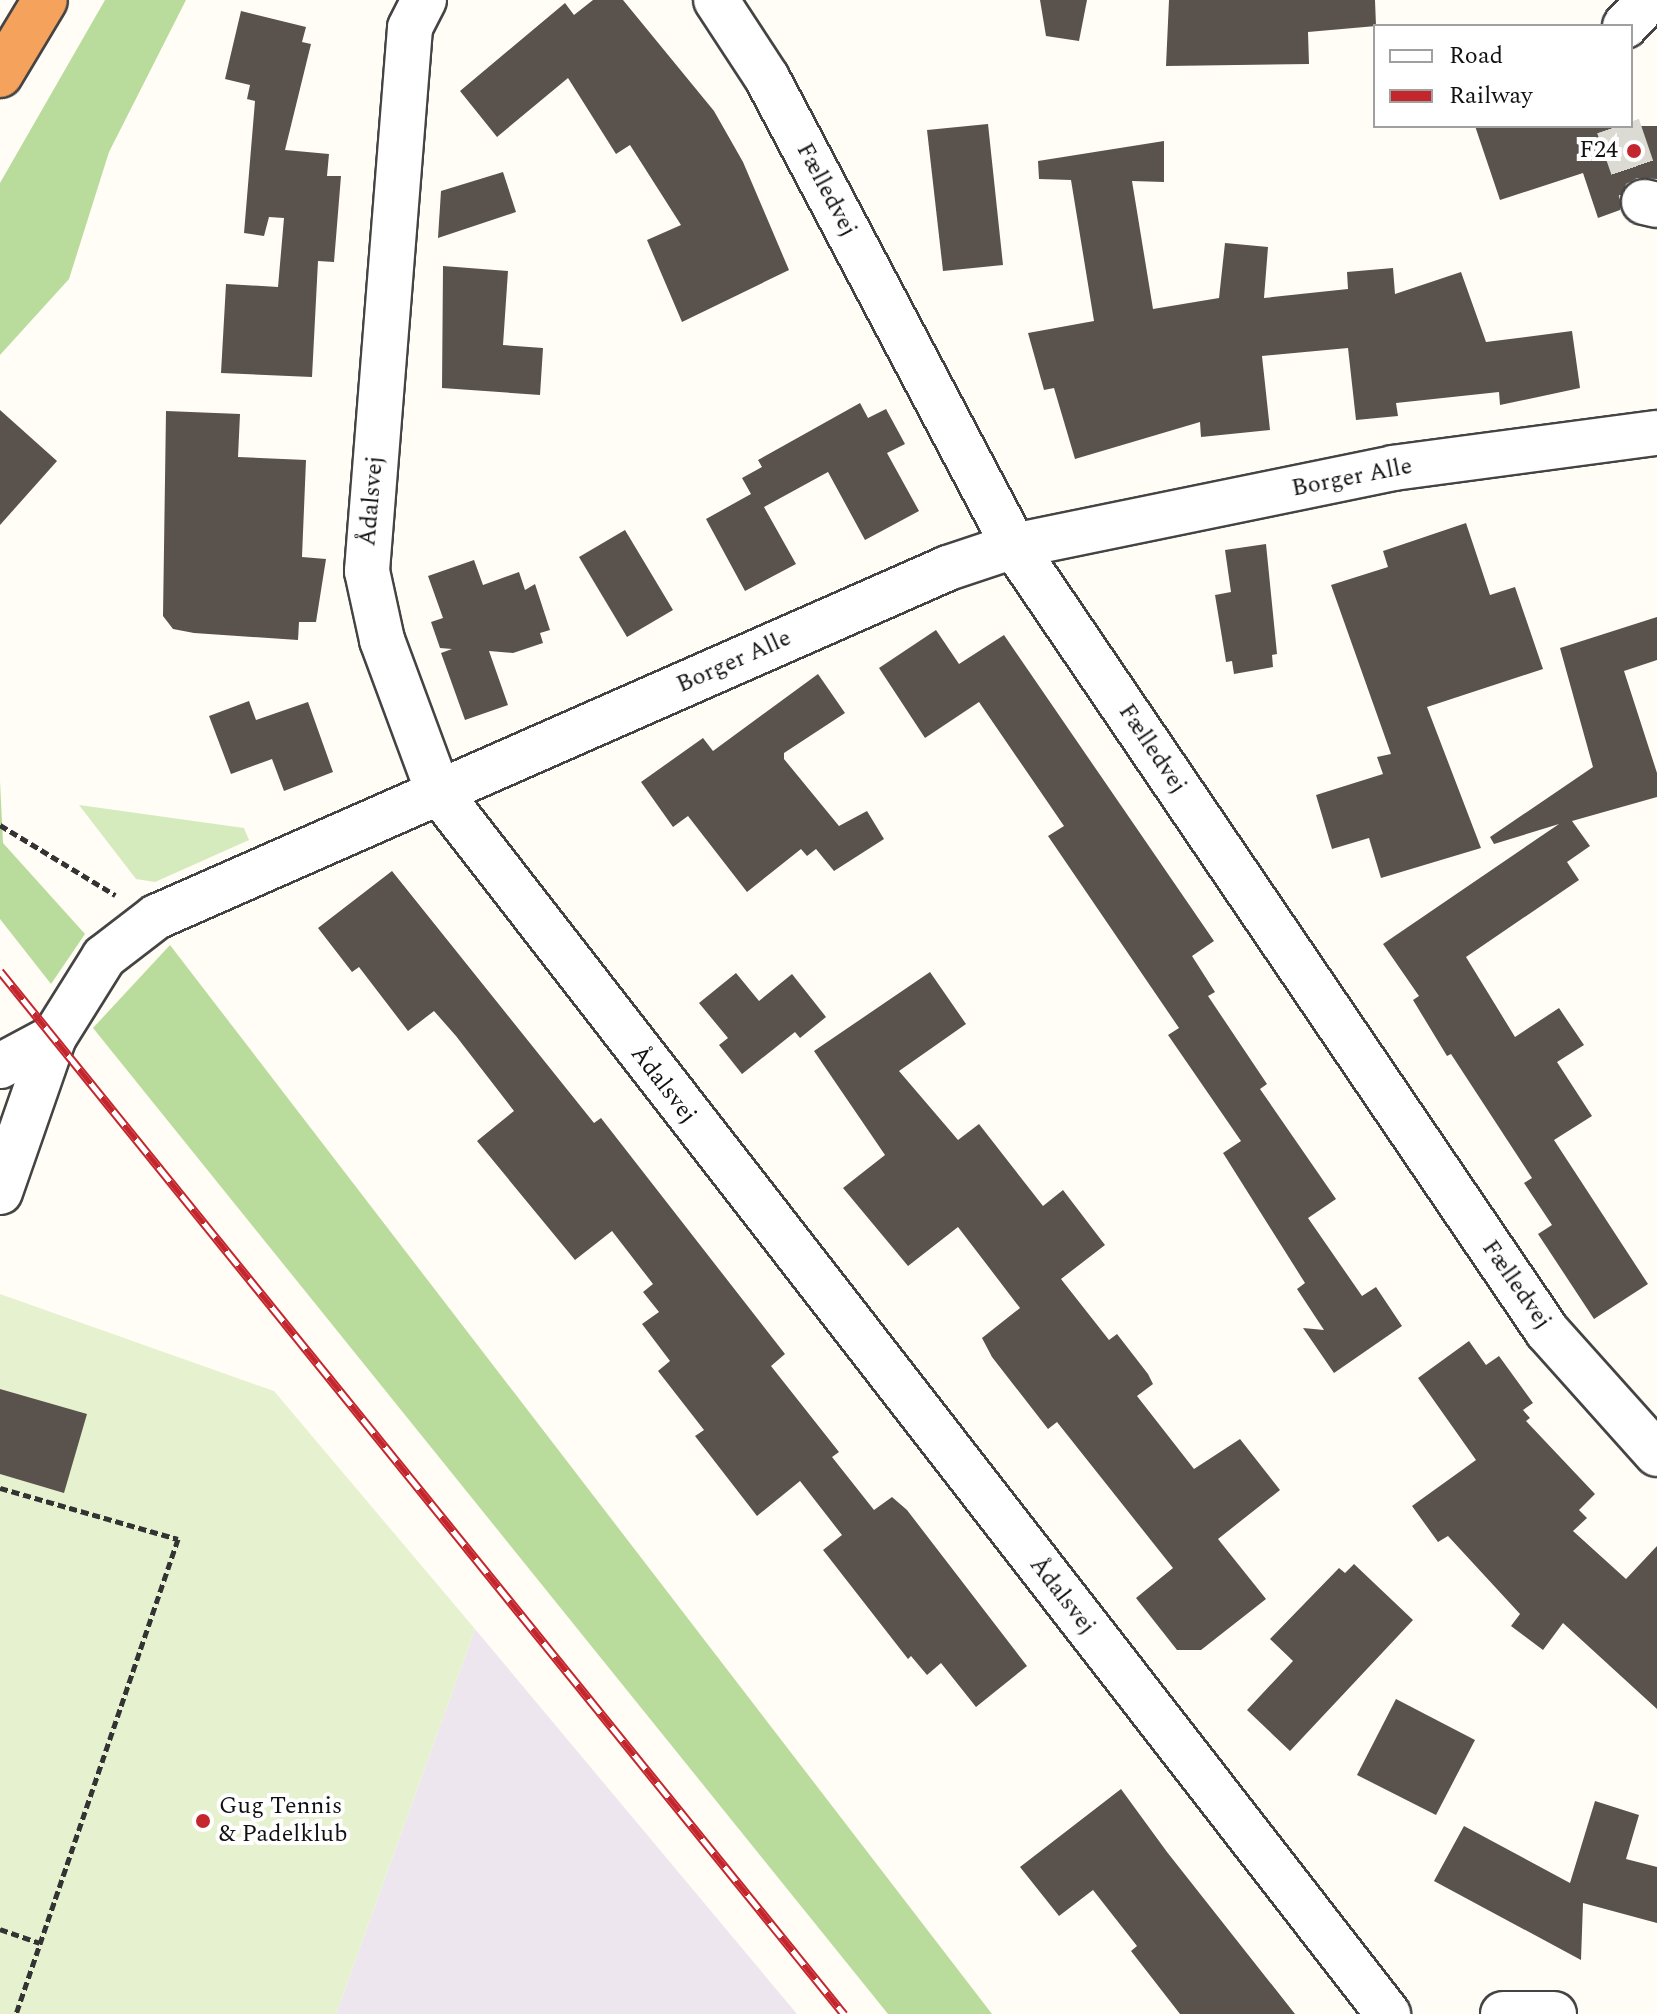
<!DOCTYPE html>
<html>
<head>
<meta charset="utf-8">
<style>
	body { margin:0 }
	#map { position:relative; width:1657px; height:2014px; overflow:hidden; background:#fffdf5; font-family:Spectral,serif }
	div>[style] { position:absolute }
	.industrial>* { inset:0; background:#eee6ef }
	.green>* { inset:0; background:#d5ebbd }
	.forest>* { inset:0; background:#b9dc9c }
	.pitch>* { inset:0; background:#e6f2cf }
	.building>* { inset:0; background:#5a524d }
	.minor-tunnel>* { height:44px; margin-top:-22px; transform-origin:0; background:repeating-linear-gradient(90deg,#dbdad3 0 44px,transparent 0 66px) }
	.path>* { height:5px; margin-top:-2.5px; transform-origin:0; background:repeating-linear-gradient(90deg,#333 0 8px,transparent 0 12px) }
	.roads { filter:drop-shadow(2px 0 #444) drop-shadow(-2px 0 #444) drop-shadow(0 2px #444) drop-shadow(0 -2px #444) }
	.minor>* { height:44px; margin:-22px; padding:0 22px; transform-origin:22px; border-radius:22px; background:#fff }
	.highway>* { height:44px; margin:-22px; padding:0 22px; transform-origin:22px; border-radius:22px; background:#f5a25d }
	.rail>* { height:9px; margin-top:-4.5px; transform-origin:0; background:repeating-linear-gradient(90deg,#fff 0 18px,#c4262e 0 36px); box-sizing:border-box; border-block:2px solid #c4262e }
	.dots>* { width:22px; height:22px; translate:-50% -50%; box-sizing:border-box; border:4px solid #fff; border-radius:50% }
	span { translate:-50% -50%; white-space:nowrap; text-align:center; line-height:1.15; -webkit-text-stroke:8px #fff; paint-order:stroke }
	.poi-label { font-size:24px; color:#111 }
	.right { translate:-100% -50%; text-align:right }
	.left { translate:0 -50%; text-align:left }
	.street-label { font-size:24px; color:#111 }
	.legend { position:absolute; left:1373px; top:24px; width:260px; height:104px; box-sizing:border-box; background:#fff; border:2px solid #a0a0a0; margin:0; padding:10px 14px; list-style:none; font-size:24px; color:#111 }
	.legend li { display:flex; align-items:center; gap:16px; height:40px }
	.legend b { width:40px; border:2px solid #a0a0a0 }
</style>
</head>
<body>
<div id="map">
	<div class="industrial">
		<i style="clip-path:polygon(475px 1629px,797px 2014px,336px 2014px)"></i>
	</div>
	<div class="green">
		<i style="clip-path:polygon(79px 805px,244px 828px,249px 840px,155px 882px,136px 879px)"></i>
	</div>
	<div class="forest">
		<i style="clip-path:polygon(105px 0,186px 0,109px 152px,69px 279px,0 355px,0 183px)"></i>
		<i style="clip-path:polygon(0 781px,3px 843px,85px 934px,51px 984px,0 919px)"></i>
		<i style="clip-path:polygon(170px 945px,992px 2014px,888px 2014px,93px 1028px)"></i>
	</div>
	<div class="pitch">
		<i style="clip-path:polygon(0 1294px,274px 1391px,475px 1629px,336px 2014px,0 2014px)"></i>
	</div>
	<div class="building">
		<i style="clip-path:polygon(593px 0,623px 0,714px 111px,743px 162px,789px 270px,682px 322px,647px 240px,681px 225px,630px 145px,616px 154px,568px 78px,497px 137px,460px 91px,565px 3px,574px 15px)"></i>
		<i style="clip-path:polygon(1040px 0,1087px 0,1079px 41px,1046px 36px)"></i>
		<i style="clip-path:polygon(1169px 0,1375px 0,1376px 26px,1308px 32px,1309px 64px,1166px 66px)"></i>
		<i style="clip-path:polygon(241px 11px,306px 27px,302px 42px,311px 44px,285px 150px,329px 154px,327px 176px,341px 176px,334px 262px,318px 261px,312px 377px,221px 373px,226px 284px,278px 287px,284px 218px,269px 217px,264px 236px,244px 233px,255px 101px,247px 99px,250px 85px,225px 79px)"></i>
		<i style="clip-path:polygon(988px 124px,1003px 265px,943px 271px,927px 130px)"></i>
		<i style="clip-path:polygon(1475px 126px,1657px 126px,1657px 179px,1637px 178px,1626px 184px,1620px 210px,1598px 218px,1583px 173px,1500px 200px)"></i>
		<i style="clip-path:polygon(1164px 141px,1164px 182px,1132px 181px,1153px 309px,1219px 298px,1225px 243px,1268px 247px,1264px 298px,1348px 289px,1347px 272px,1393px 268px,1395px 294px,1461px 272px,1486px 342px,1572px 331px,1580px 388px,1500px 405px,1499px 392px,1396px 403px,1398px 416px,1356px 420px,1348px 348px,1262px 356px,1270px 430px,1201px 437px,1200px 422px,1075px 459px,1054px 388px,1044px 390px,1028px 333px,1094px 321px,1071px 180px,1039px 179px,1038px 161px)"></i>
		<i style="clip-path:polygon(503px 172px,516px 212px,438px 238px,441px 191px)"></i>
		<i style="clip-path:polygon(443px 266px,508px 271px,503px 345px,543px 348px,540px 395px,442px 388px)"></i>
		<i style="clip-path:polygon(860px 403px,868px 418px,886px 409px,905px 444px,887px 453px,919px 511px,865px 540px,828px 472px,764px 507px,796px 564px,745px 591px,706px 519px,751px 494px,742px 478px,762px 467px,758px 460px)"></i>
		<i style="clip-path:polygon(0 410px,57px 461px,0 525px)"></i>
		<i style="clip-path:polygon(166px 411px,240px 414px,238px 457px,306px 460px,302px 557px,326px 559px,316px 622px,299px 622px,298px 640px,194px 633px,173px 629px,163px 616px)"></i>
		<i style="clip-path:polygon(1466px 523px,1490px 595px,1515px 587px,1543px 669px,1427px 707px,1481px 848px,1381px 878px,1369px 838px,1332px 849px,1316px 795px,1383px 774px,1377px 757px,1391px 754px,1331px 585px,1388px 567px,1383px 551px)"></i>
		<i style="clip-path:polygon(625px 530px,673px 610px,627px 637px,579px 557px)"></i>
		<i style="clip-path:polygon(1266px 544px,1277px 654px,1272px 655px,1273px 667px,1234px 674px,1232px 661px,1226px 662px,1215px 595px,1231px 592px,1225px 550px)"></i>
		<i style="clip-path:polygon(474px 560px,483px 585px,519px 572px,525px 590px,535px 584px,550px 630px,540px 633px,543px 643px,513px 653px,489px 651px,508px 705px,465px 720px,441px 653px,452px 649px,440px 648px,431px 622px,443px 618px,428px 576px)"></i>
		<i style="clip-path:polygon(1657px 617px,1657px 660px,1624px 671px,1657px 773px,1657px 797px,1572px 821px,1590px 846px,1567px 862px,1579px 880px,1466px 957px,1515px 1037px,1559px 1008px,1584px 1045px,1557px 1062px,1592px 1116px,1554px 1140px,1648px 1284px,1594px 1319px,1538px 1234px,1552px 1225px,1524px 1183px,1532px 1178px,1451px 1054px,1447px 1056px,1413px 1000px,1419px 996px,1383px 944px,1559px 824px,1494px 844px,1490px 837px,1593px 767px,1560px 648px)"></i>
		<i style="clip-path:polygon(936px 630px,959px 664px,1004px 635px,1214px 941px,1192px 956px,1215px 992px,1208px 996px,1267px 1084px,1260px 1089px,1336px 1199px,1308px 1218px,1362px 1296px,1376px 1287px,1402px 1326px,1334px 1373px,1303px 1328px,1324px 1330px,1297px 1289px,1305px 1283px,1223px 1153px,1241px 1141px,1168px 1035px,1179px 1028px,1048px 836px,1064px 826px,979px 702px,925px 738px,879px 668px)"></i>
		<i style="clip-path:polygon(818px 674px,845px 713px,784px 753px,784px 759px,839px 826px,867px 811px,884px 839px,834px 871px,816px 849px,807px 856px,801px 849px,747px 892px,688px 816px,673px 827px,641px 782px,703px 738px,713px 751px)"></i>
		<i style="clip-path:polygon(249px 701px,256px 720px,308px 702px,333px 772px,284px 791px,272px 759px,231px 774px,209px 716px)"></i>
		<i style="clip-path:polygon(392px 871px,594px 1123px,601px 1118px,785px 1354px,771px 1366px,839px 1452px,832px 1457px,874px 1510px,892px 1497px,907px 1510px,1027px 1666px,976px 1707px,941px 1663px,927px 1675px,911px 1656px,908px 1659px,823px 1550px,842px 1535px,800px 1481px,757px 1516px,695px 1436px,704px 1430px,658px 1371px,670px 1361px,642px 1324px,659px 1312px,643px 1292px,653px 1284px,612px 1231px,575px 1260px,477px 1141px,514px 1111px,456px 1036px,434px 1011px,408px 1031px,359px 967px,352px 972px,318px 928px)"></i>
		<i style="clip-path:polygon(930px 972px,966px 1024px,899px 1071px,958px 1140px,979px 1124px,1043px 1206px,1063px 1190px,1105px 1245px,1061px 1279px,1109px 1340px,1117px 1334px,1148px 1374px,1153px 1384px,1137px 1396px,1194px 1469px,1240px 1439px,1280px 1490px,1218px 1539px,1266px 1599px,1201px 1650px,1177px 1650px,1136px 1598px,1173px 1568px,1057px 1422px,1048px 1429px,992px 1357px,982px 1338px,1020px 1308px,958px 1227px,908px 1266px,843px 1188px,885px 1155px,814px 1051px)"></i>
		<i style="clip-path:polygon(736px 973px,759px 1001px,792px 974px,826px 1017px,800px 1038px,795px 1032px,742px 1074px,719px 1045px,728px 1038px,699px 1003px)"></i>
		<i style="clip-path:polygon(1469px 1341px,1486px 1365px,1499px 1356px,1533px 1403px,1523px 1410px,1530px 1418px,1526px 1421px,1595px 1494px,1579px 1510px,1587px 1518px,1573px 1531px,1626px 1579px,1657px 1546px,1657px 1709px,1563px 1623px,1543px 1650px,1511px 1626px,1520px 1614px,1448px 1536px,1438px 1542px,1412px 1506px,1476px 1460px,1418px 1378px)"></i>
		<i style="clip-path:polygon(0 1389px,87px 1414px,64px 1493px,0 1474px)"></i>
		<i style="clip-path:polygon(1354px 1564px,1413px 1620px,1290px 1751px,1247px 1710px,1293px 1661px,1270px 1639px,1339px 1568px,1345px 1573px)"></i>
		<i style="clip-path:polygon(1396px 1699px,1475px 1740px,1436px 1815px,1357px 1775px)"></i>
		<i style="clip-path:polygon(1121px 1789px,1167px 1852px,1295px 2014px,1180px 2014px,1131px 1951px,1137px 1946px,1093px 1890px,1059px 1916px,1020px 1867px)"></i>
		<i style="clip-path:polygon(1595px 1801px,1639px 1815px,1626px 1859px,1657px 1867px,1657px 1923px,1583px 1903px,1581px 1960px,1434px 1881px,1464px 1826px,1570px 1883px)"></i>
	</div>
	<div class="minor-tunnel">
		<i style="left:1618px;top:126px;width:80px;rotate:71.1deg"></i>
	</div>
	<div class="path">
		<i style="left:0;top:825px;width:135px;rotate:31.3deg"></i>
		<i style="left:0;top:1488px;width:185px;rotate:16deg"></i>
		<i style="left:178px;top:1539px;width:502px;rotate:108.83deg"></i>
		<i style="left:0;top:1929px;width:42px;rotate:19.3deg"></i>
	</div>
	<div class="roads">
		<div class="minor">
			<i style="left:424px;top:0;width:31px;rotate:117deg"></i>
			<i style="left:410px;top:28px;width:545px;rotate:94.53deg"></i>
			<i style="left:367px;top:571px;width:71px;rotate:77.7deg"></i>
			<i style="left:382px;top:640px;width:161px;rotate:69.7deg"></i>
			<i style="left:438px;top:791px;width:1549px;rotate:52.16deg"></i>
			<i style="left:716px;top:0;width:93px;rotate:56.8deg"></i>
			<i style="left:767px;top:78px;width:529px;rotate:62.18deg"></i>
			<i style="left:1014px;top:546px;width:949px;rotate:55.82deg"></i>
			<i style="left:1547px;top:1331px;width:165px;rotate:48.2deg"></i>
			<i style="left:1625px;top:26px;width:35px;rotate:-47deg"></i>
			<i style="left:1644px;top:202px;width:13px;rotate:13deg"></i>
			<i style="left:0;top:1066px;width:61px;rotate:-28.2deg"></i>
			<i style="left:0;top:1192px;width:164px;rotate:-70.8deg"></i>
			<i style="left:54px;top:1037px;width:94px;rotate:-58deg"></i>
			<i style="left:104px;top:957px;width:66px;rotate:-37.6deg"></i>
			<i style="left:156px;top:917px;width:865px;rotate:-23.78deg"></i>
			<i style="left:948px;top:568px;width:70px;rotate:-18.4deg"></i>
			<i style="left:1014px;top:546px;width:387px;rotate:-11.6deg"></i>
			<i style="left:1393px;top:468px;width:266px;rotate:-7.6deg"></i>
			<i style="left:1503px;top:2014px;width:51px"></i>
		</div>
		<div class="highway">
			<i style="left:0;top:75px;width:87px;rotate:-59deg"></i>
		</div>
	</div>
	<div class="rail">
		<i style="left:0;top:971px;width:1342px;rotate:51.02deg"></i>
	</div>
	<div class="dots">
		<i style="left:1634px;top:151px;background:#c4262e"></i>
		<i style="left:203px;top:1821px;background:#c4262e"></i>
	</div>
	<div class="poi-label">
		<span class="right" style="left:1618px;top:151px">F24</span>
		<span class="left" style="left:219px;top:1821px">Gug Tennis<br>&amp; Padelklub</span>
	</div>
	<div class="street-label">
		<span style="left:826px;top:190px;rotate:62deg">Fælledvej</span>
		<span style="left:1352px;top:478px;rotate:-11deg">Borger Alle</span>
		<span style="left:372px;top:501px;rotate:-85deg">Ådalsvej</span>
		<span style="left:734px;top:662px;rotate:-24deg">Borger Alle</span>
		<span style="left:1152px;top:749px;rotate:56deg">Fælledvej</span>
		<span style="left:663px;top:1085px;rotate:52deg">Ådalsvej</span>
		<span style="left:1516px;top:1285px;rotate:55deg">Fælledvej</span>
		<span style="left:1062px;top:1596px;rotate:52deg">Ådalsvej</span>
	</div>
	<ul class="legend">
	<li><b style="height:10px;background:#fff"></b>Road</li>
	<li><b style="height:10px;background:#c4262e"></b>Railway</li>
	</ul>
</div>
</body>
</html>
